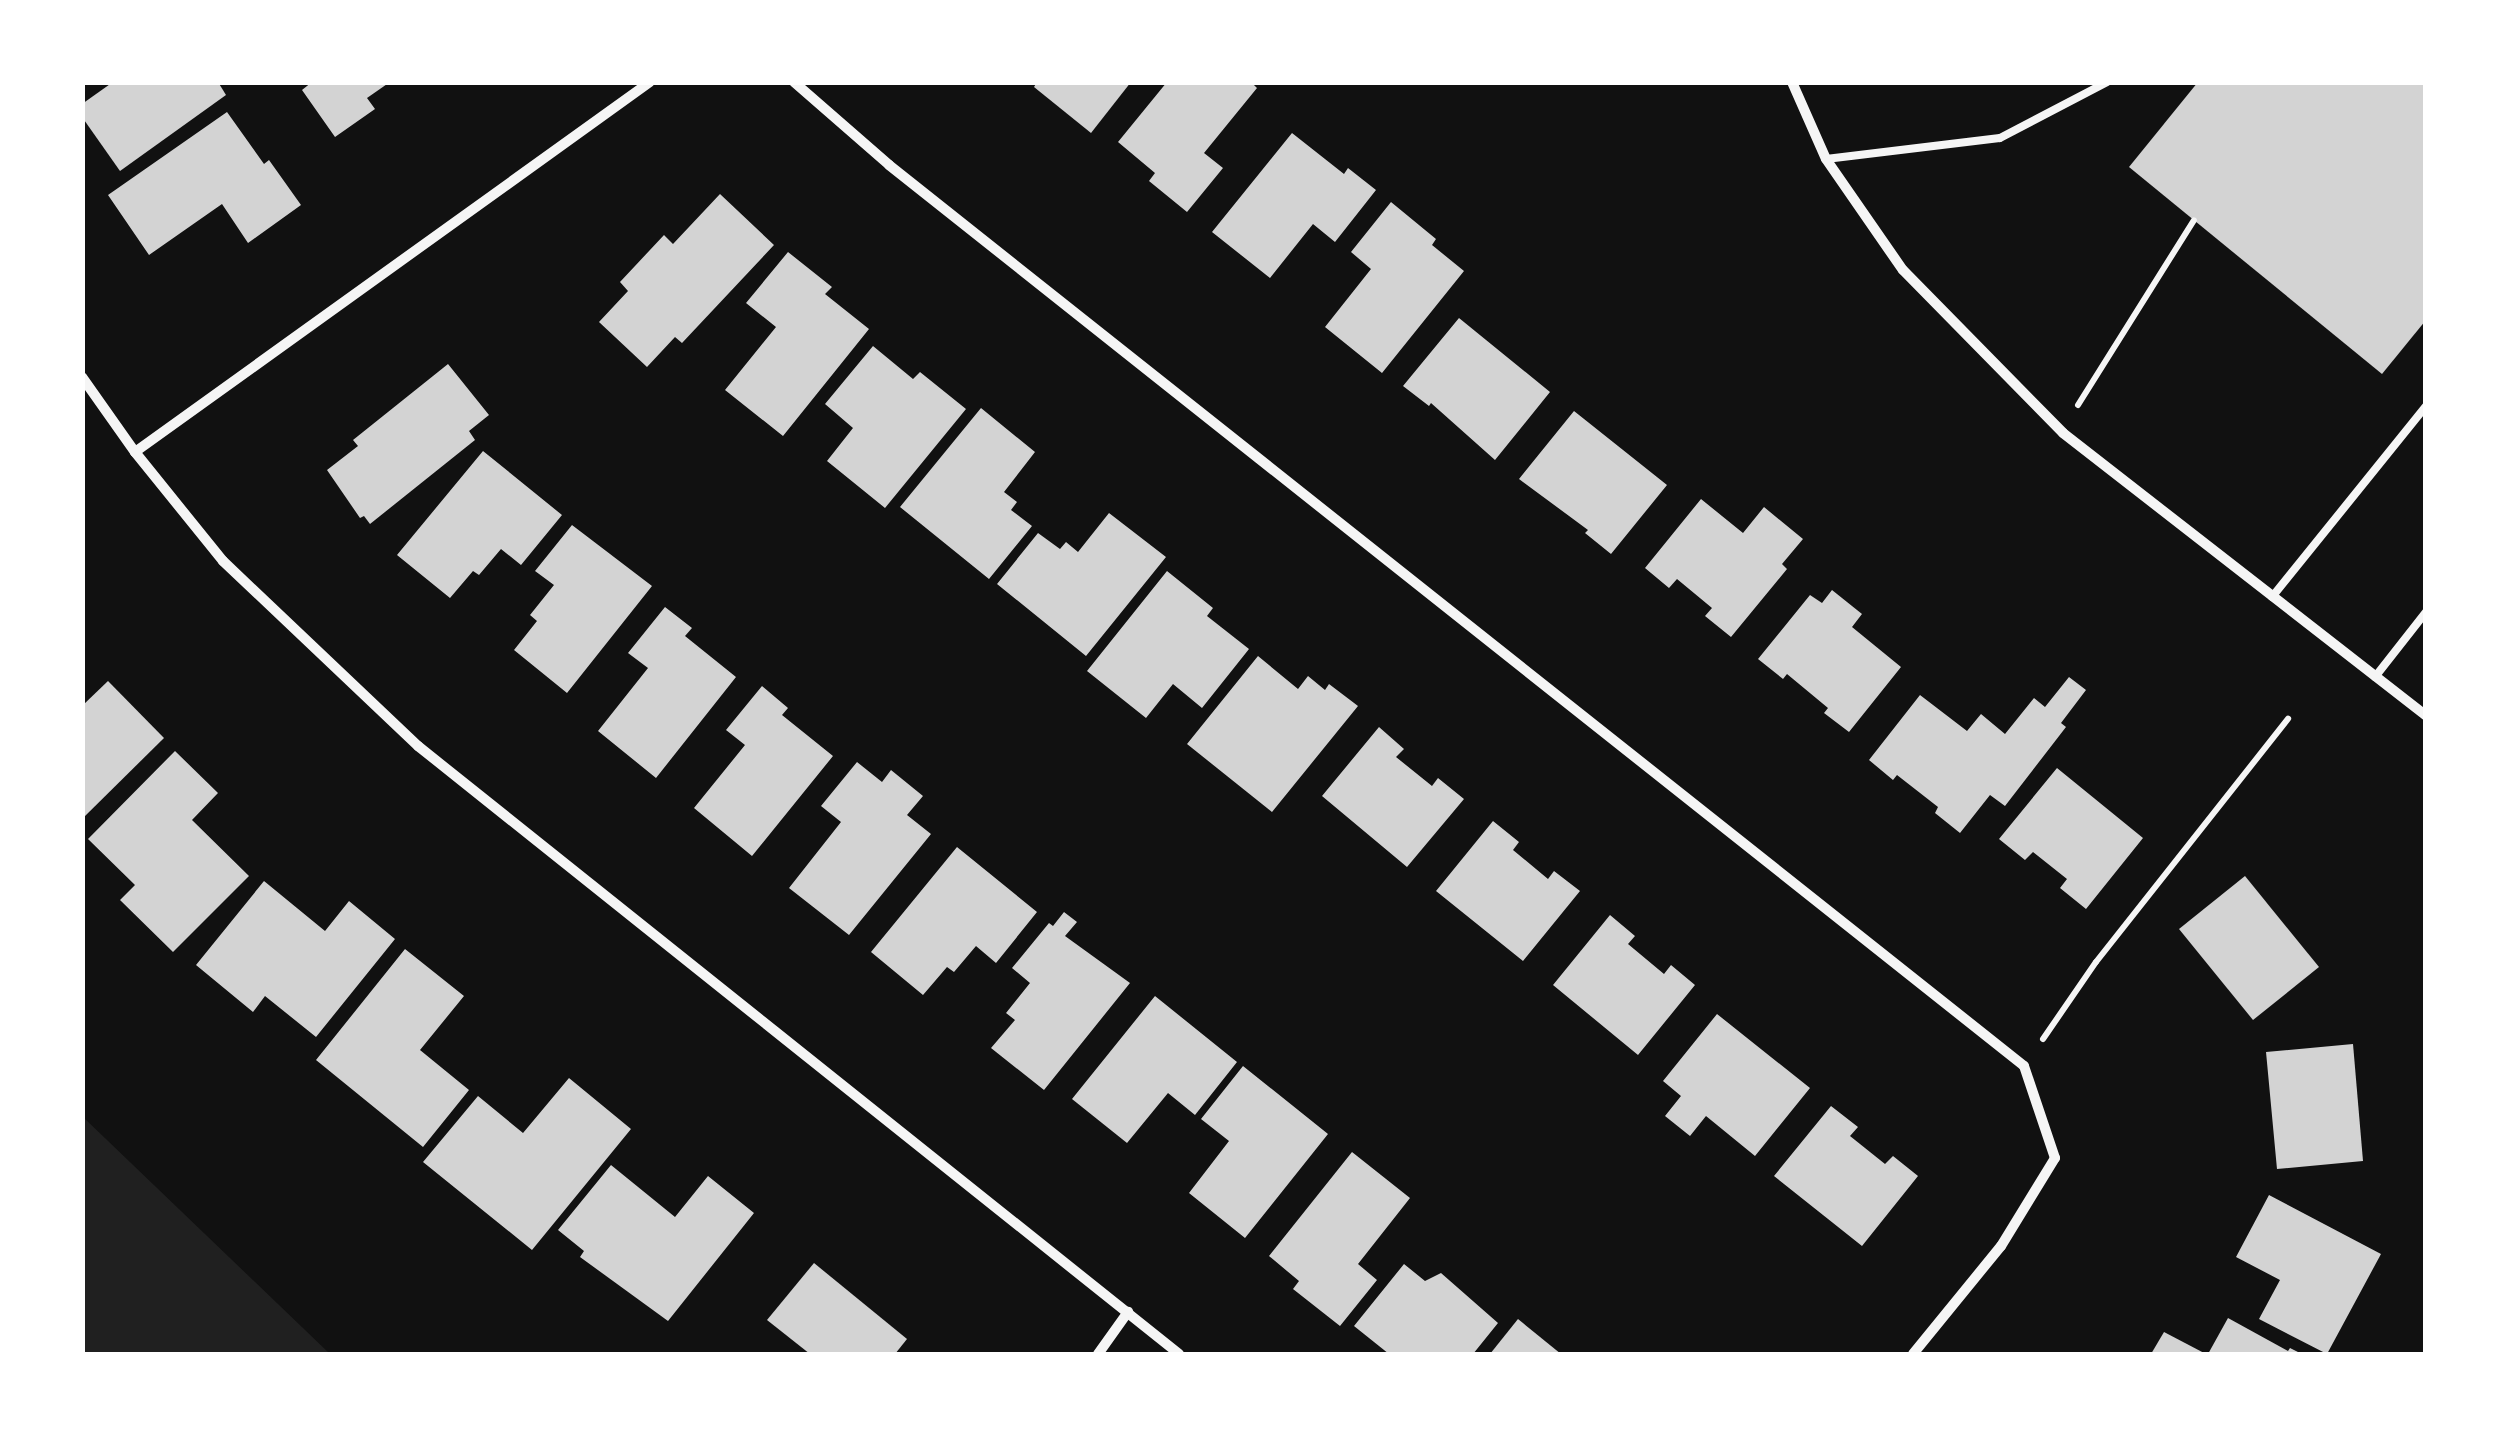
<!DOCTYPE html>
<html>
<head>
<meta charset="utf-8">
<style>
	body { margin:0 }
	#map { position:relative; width:2508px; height:1437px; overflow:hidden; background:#111; font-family:Overpass,sans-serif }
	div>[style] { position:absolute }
	.green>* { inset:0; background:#202020 }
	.building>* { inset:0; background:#d3d3d3 }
	.path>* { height:6px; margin:-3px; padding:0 3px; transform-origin:3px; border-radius:3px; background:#f5f5f5 }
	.service>* { height:8px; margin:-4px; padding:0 4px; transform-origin:4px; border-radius:4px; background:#f5f5f5 }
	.minor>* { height:10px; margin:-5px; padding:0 5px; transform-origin:5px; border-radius:5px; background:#f5f5f5 }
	span { translate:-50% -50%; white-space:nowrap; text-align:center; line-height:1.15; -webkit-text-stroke:8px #fff; paint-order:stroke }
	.frame { position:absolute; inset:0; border:85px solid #fff; pointer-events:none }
</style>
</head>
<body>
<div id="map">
	<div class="green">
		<i style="clip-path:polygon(82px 1117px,83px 1117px,330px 1354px,83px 1354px)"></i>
	</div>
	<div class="building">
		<i style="clip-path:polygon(113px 82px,218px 82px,226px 95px,120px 171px,82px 117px,82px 104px)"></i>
		<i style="clip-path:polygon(312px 82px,390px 82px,367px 98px,375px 109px,335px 137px,302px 90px)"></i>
		<i style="clip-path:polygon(1037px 82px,1131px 82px,1091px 133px,1034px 87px)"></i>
		<i style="clip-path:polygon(1167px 82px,1251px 82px,1257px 88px,1204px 153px,1223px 168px,1187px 212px,1149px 181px,1155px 173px,1118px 142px)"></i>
		<i style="clip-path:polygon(2198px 82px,2426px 82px,2426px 320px,2382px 374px,2129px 167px)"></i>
		<i style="clip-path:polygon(227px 112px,264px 164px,269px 160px,301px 205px,248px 243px,222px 204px,149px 255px,108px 195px)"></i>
		<i style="clip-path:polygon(1292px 133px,1344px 174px,1348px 168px,1376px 190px,1335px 242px,1313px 224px,1270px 278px,1212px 232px)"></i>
		<i style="clip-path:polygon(720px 194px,774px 245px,682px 343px,675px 337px,647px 367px,599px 322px,628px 291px,620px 282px,664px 235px,673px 244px)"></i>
		<i style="clip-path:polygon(1391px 202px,1436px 239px,1432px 245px,1464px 271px,1382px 373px,1325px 327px,1371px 269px,1351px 252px)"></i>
		<i style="clip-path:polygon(788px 252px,832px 287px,825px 294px,869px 329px,783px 436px,725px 390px,776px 327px,746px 303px)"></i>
		<i style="clip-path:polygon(1459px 318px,1550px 392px,1495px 460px,1431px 403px,1429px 406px,1403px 386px)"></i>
		<i style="clip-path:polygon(873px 346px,913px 379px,920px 372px,966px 409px,885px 508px,827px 461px,853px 428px,825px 404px)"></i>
		<i style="clip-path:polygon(448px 364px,489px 415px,469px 431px,475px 440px,370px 524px,364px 516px,360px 518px,327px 470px,358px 446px,353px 440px)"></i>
		<i style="clip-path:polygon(981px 408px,1035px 452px,1004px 492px,1017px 502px,1011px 510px,1032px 526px,989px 579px,900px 507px)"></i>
		<i style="clip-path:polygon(1574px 411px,1667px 485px,1611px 554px,1585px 533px,1588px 530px,1519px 479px)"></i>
		<i style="clip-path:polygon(483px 451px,562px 515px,521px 565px,501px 549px,479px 575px,473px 571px,450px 598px,397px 555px)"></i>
		<i style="clip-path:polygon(1701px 499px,1743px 533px,1764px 507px,1803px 539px,1782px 564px,1787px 569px,1731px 637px,1705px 616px,1712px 608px,1677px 579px,1669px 588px,1645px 568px)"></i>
		<i style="clip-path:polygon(1109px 513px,1166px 557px,1086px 656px,997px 584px,1038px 533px,1060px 549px,1066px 542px,1078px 552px)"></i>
		<i style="clip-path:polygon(572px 525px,652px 586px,567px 693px,514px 650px,537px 621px,530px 615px,554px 585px,535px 571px)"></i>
		<i style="clip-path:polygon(1167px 571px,1213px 608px,1207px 616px,1249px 649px,1202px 708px,1173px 684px,1146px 718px,1087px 671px)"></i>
		<i style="clip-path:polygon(1832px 590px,1862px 614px,1852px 627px,1901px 667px,1849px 732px,1824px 713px,1828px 708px,1787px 674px,1783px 679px,1758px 659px,1810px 595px,1822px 603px)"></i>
		<i style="clip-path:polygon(665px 607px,692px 628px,685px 636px,736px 677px,656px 778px,598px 731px,648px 668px,628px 653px)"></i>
		<i style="clip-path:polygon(1258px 656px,1298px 689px,1308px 676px,1325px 690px,1329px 684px,1358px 706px,1272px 812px,1187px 744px)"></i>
		<i style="clip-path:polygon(2069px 677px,2086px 690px,2061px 723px,2066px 727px,2005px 806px,1990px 795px,1960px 833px,1935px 813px,1938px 807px,1897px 775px,1893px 780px,1869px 760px,1920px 695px,1967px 731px,1981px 714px,2005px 734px,2034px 698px,2045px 707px)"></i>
		<i style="clip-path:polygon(108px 681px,164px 738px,82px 819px,82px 706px)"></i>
		<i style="clip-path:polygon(762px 686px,788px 708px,782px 715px,833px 756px,752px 856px,694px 808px,745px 745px,726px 730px)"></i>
		<i style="clip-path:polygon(1379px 727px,1404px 749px,1396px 757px,1432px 786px,1438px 778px,1464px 799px,1407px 867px,1322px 796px)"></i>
		<i style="clip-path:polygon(175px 751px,218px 793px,192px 820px,249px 876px,173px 952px,120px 900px,135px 885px,88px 839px)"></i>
		<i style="clip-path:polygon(857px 762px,882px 782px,891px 770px,923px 796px,907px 815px,931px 834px,849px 935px,789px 888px,841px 822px,821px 806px)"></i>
		<i style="clip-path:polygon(2057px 768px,2143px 838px,2086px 909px,2060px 888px,2067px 879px,2033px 852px,2025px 860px,1999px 839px)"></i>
		<i style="clip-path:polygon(1493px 821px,1519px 842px,1513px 850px,1548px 879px,1554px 871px,1580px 891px,1523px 961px,1436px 891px)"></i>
		<i style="clip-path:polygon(957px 847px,1037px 912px,996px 963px,976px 946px,954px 972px,947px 967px,923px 995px,871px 952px)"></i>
		<i style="clip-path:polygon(2245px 876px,2319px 967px,2253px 1020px,2179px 929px)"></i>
		<i style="clip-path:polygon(264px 881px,325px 931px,349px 901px,395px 939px,316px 1037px,265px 996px,253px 1012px,196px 965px)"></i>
		<i style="clip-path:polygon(1064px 912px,1077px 922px,1065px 936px,1130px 983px,1044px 1090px,991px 1048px,1015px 1020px,1006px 1013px,1030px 983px,1012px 968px,1049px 923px,1053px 926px)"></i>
		<i style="clip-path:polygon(1610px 915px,1635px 936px,1628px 944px,1664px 974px,1671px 965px,1695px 985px,1638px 1055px,1553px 985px)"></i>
		<i style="clip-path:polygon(405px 949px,464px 996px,420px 1050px,469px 1090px,423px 1147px,316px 1060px)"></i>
		<i style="clip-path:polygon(1155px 996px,1237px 1062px,1195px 1115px,1168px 1093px,1127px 1143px,1072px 1099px)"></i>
		<i style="clip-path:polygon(1717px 1014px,1810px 1088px,1755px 1156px,1706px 1116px,1690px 1136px,1665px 1116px,1681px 1096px,1663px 1081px)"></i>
		<i style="clip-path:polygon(2353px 1044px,2363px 1161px,2277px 1169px,2266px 1052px)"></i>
		<i style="clip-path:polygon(1243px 1066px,1328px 1134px,1245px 1238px,1189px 1193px,1229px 1141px,1201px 1119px)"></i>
		<i style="clip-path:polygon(569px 1078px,631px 1129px,532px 1250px,423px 1162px,478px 1096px,523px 1133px)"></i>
		<i style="clip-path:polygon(1831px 1106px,1858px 1127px,1850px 1136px,1885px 1164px,1893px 1156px,1918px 1176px,1862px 1246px,1774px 1176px)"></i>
		<i style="clip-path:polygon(1352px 1152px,1410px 1198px,1358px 1264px,1377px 1280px,1340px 1326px,1293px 1289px,1299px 1281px,1269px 1256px)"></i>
		<i style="clip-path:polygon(611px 1165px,675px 1217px,708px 1176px,754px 1213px,668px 1321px,580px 1257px,584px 1251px,558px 1230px)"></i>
		<i style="clip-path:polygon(2269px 1195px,2381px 1254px,2327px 1354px,2259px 1319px,2280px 1280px,2236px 1257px)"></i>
		<i style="clip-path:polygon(814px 1263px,907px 1339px,895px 1354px,810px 1354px,767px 1320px)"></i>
		<i style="clip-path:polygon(1404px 1264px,1425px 1281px,1441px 1273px,1498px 1323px,1473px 1354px,1389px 1354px,1354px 1326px)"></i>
		<i style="clip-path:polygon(2228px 1318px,2288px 1351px,2290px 1348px,2302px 1354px,2208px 1354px)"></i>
		<i style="clip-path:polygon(1518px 1319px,1561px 1354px,1490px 1354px)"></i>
		<i style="clip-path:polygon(2164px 1332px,2206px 1354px,2151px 1354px)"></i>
	</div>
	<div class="path">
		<i style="left:2078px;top:405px;width:218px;rotate:-57.9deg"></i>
		<i style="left:2043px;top:1039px;width:93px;rotate:-55.5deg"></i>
		<i style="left:2096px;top:962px;width:310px;rotate:-51.7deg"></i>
	</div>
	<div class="service">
		<i style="left:1826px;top:159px;width:175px;rotate:-6.9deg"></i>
		<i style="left:2000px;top:138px;width:121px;rotate:-27.6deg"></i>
		<i style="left:2272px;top:597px;width:245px;rotate:-51.1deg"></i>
		<i style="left:2375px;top:677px;width:83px;rotate:-51.9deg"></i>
	</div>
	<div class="minor">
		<i style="left:794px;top:82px;width:126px;rotate:41.1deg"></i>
		<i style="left:889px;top:165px;width:1449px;rotate:38.44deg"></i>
		<i style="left:2024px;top:1066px;width:97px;rotate:71.4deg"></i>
		<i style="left:2055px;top:1158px;width:103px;rotate:121.5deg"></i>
		<i style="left:2001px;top:1246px;width:139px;rotate:129.2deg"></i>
		<i style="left:1792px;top:82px;width:84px;rotate:66.2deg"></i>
		<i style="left:1826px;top:159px;width:135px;rotate:55.3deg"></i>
		<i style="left:1903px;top:270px;width:228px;rotate:45.5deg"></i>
		<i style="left:2063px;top:433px;width:460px;rotate:37.9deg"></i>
		<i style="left:82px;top:377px;width:92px;rotate:54.8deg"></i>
		<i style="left:135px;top:452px;width:140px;rotate:51.1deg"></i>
		<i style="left:223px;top:561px;width:269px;rotate:43.5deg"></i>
		<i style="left:418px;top:746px;width:974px;rotate:38.62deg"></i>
		<i style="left:135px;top:452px;width:634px;rotate:-35.7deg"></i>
		<i style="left:1098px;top:1354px;width:52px;rotate:-54.5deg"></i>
	</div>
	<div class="frame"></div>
</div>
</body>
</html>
